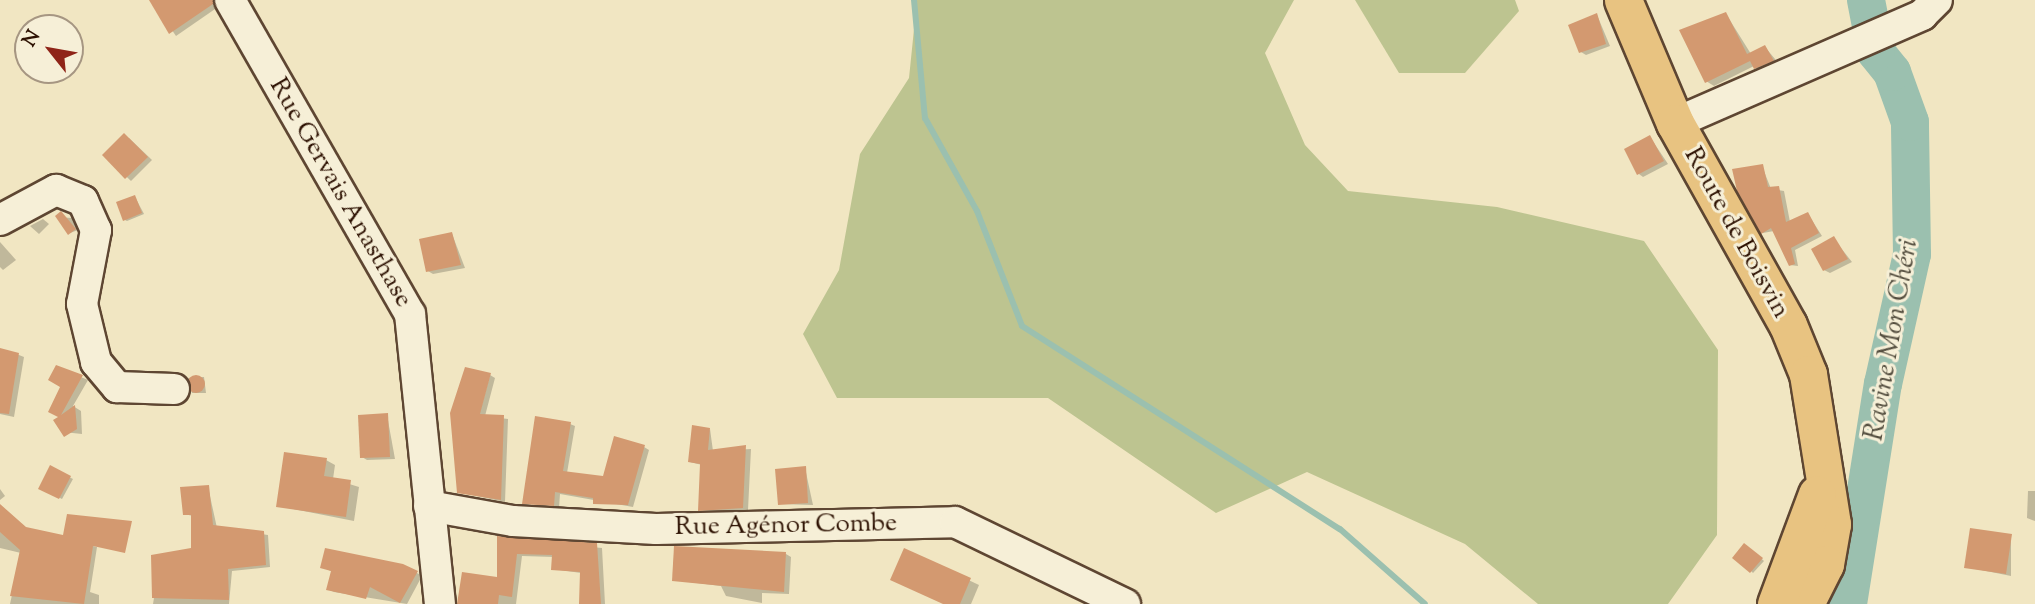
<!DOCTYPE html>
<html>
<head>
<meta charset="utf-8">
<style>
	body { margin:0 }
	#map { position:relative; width:2035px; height:604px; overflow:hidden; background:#f1e6c2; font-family:"Sorts Mill Goudy",serif }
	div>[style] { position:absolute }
	.green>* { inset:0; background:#bdc490 }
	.shadow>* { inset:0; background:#0003 }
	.stream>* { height:6px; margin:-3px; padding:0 3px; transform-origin:3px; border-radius:3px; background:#9bc0af }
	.river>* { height:38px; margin:-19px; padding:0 19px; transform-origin:19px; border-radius:19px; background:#9bc0af }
	.building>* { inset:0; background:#d39970 }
	.round { border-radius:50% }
	.roads { filter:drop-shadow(2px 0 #5e4632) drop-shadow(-2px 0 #5e4632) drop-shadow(0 2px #5e4632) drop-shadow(0 -2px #5e4632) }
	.minor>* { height:30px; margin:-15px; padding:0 15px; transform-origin:15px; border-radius:15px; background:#f6efd7 }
	.major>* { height:37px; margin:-18.5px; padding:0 18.5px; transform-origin:18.5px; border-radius:18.5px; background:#e8c381 }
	span { translate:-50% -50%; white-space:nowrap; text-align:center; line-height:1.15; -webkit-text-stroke:6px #f6efd7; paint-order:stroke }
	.street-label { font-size:26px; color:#2d1102 }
	.water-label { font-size:28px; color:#544e3f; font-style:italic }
	.north { position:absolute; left:14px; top:14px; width:70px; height:70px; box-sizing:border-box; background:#f6efd7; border:2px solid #a69682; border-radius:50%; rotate:301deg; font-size:19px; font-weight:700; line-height:28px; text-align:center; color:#2d1102 }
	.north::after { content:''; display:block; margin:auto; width:24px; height:32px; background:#8f2418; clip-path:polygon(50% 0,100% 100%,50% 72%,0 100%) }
</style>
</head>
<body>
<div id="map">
	<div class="green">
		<i style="clip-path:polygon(917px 0,1294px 0,1265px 53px,1305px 145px,1348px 191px,1497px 207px,1644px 241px,1718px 350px,1717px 535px,1668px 604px,1538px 604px,1465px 544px,1307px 472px,1216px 513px,1048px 398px,837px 398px,803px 334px,839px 270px,860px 154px,909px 78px)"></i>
		<i style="clip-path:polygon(1355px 0,1515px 0,1519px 11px,1465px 73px,1399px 73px)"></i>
	</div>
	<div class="shadow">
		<i style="clip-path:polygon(151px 0,213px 0,218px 7px,176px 36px)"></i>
		<i style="clip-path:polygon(1726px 14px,1751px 54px,1765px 47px,1780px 65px,1763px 72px,1754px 66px,1714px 86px,1706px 81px)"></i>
		<i style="clip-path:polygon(1597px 15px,1610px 46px,1586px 55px,1581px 52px)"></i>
		<i style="clip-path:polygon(1650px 137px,1668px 164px,1643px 177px,1639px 174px)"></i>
		<i style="clip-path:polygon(129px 138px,152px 160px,131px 181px,104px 155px)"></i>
		<i style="clip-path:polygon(1762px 166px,1771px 189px,1784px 191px,1790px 222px,1808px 214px,1822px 236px,1795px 250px,1798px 266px,1790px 265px,1774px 231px,1763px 233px)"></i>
		<i style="clip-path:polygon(135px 197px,144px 214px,127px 221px,125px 220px)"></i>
		<i style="clip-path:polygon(58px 217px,72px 218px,78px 230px,70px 233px)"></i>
		<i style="clip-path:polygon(43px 219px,49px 224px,39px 234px,30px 226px)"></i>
		<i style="clip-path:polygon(452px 234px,465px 268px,433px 274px,428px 271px)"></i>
		<i style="clip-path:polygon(1833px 238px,1852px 262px,1830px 273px,1824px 270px)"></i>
		<i style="clip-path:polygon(0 242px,16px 260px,3px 270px,0 267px)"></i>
		<i style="clip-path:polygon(19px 355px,24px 357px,14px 417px,0 414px,0 356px)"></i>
		<i style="clip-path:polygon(57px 367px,88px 380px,73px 406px,81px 411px,82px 434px,63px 432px,61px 417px,50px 411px,62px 386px)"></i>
		<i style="clip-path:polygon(490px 375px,495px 378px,485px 416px,508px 419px,505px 502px,458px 492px)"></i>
		<i style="clip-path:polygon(204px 377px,206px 393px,192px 393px,188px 378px)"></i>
		<i style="clip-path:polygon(387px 415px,395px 459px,367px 460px,362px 457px)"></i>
		<i style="clip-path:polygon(570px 424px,575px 426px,567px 473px,604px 478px,644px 447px,649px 450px,633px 507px,560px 494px,559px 508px,524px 503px)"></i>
		<i style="clip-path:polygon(710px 429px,713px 451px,751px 449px,748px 510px,700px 510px,702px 465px,690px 462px)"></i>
		<i style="clip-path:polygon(326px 460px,335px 465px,333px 479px,359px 487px,354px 521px,278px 506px)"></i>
		<i style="clip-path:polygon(51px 468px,73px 479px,62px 499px,40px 488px)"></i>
		<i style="clip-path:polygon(805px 468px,813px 505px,780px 504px)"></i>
		<i style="clip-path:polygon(208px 487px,217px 528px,268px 535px,270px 567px,232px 571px,229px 604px,153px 604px,158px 573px,193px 549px,193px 516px,184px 514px)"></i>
		<i style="clip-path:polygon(0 489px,5px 496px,0 500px)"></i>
		<i style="clip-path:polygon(2028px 491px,2035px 491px,2035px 521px,2027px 518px)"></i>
		<i style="clip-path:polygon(0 505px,27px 529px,97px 547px,90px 592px,99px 595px,99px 604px,10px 604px,21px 553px,0 548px)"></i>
		<i style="clip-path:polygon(2011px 536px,2011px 576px,1966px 567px)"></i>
		<i style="clip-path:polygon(499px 538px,602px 548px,605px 604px,580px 604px,581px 573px,553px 569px,554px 557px,522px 556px,516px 604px,459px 604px,498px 579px)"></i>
		<i style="clip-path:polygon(1747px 546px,1764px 561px,1753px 573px,1751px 571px)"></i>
		<i style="clip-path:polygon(326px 550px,417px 573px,422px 576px,407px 604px,334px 592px,328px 589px,333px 572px,322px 567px)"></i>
		<i style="clip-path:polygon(905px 550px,979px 585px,971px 604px,945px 604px)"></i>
		<i style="clip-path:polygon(786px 554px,791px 557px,789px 594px,762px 593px,762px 603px,726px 596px,721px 586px,673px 580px)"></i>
	</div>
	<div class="stream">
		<i style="left:914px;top:0;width:119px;rotate:84.7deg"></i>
		<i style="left:925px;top:118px;width:107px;rotate:60.8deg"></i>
		<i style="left:977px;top:211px;width:123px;rotate:68.6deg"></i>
		<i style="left:1022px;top:326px;width:377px;rotate:32.6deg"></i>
		<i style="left:1340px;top:529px;width:113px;rotate:41.4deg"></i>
	</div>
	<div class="river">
		<i style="left:1848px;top:604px;width:223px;rotate:-81deg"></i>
		<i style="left:1883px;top:384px;width:133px;rotate:-77.4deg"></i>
		<i style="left:1912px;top:254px;width:132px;rotate:-90.9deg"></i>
		<i style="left:1910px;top:122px;width:53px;rotate:-109.8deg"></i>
		<i style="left:1892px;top:72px;width:26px;rotate:-129deg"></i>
		<i style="left:1876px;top:52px;width:53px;rotate:-100.9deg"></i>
	</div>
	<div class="building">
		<i style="clip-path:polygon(149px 0,213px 0,213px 4px,169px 34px)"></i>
		<i style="clip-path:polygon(1726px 12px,1747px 54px,1765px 45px,1774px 61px,1754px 69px,1750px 61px,1705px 83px,1679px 30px)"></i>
		<i style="clip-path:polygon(1597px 13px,1606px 44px,1579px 53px,1568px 25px)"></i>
		<i style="clip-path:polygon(124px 133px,148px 157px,125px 179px,102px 155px)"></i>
		<i style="clip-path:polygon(1650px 135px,1664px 161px,1637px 175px,1624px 149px)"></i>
		<i style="clip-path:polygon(1763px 164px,1768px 187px,1779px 186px,1786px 222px,1808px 212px,1819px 233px,1791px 248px,1795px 264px,1789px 266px,1771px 228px,1761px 234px,1737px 191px,1732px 169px)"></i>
		<i style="clip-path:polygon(135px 195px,142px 213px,123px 221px,116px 202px)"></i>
		<i style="clip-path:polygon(61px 211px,76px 229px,68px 235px,55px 216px)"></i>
		<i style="clip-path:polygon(452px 232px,461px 265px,426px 272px,419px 239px)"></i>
		<i style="clip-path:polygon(1834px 236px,1848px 259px,1823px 271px,1811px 249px)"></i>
		<i style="clip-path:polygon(0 348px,19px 353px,9px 414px,0 413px)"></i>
		<i style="clip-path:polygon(56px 365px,83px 375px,61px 415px,75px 405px,77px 429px,64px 437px,53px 420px,58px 417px,48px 412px,60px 387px,48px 380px)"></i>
		<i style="clip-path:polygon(465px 367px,491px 373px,480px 414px,504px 415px,501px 500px,457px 493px,450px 413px)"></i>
		<i class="round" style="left:187px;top:375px;width:18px;height:18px"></i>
		<i style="clip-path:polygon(388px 413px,390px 457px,360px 458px,358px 415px)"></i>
		<i style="clip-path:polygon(535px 416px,571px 422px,563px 471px,603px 476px,614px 436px,645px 445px,628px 505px,593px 504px,593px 498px,555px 492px,554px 506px,522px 504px)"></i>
		<i style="clip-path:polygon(692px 425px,710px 428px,708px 450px,746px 445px,743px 508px,698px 511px,700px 464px,688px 462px)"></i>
		<i style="clip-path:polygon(284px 452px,327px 458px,324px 476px,351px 480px,346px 517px,276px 507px)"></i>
		<i style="clip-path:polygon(50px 465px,71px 476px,59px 499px,38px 489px)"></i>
		<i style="clip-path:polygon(806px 466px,808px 503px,778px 505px,775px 469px)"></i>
		<i style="clip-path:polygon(209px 485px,213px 525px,264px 531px,266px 565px,228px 569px,229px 600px,152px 598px,151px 555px,191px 548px,191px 515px,183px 515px,180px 487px)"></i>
		<i style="clip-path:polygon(0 504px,26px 527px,63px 535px,67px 514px,132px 521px,125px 553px,93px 546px,84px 604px,10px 596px,20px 550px,0 532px)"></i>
		<i style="clip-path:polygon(1970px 528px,2012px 534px,2006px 574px,1964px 568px)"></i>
		<i style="clip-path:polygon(497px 536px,597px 543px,601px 604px,579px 604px,580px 572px,551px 570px,552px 555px,517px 554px,512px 597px,499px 595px,498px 604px,457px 604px,462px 572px,497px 577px)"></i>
		<i style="clip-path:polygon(1744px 543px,1763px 558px,1750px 573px,1732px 558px)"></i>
		<i style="clip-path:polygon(674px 546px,786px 552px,784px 592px,672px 581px)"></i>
		<i style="clip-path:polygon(325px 548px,403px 564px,418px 571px,400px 603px,370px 587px,366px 599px,345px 594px,326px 590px,331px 571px,320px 568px)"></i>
		<i style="clip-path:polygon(904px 548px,971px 578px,960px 604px,943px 604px,890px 580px)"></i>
	</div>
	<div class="roads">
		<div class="minor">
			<i style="left:230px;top:0;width:362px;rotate:60.2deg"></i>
			<i style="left:410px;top:314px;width:292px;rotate:84.1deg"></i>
			<i style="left:1675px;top:123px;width:270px;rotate:-23.6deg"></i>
			<i style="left:1922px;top:15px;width:21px;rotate:-45deg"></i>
			<i style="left:0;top:220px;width:64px;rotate:-28.2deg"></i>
			<i style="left:56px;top:190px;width:29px;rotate:22deg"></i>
			<i style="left:83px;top:201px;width:32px;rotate:66deg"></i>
			<i style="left:96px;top:230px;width:75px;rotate:100.7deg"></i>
			<i style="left:82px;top:304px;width:60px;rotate:76.4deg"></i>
			<i style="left:96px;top:362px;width:33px;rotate:50deg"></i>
			<i style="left:117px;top:387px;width:57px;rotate:2deg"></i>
			<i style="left:429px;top:506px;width:85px;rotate:10.1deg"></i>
			<i style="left:513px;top:521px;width:143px;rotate:3.2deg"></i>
			<i style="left:656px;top:529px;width:299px;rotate:-1.3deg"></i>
			<i style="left:955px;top:522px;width:189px;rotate:25.8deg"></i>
		</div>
		<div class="major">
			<i style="left:1623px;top:0;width:134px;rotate:67.1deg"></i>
			<i style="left:1675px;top:123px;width:231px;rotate:60.8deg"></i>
			<i style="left:1788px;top:325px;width:53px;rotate:67.8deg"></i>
			<i style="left:1808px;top:374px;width:152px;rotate:80.9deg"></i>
			<i style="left:1832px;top:524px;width:41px;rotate:99.9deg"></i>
			<i style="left:1825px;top:564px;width:45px;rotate:116.6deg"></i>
			<i style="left:1776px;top:604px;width:117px;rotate:-69.6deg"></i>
		</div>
	</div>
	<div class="street-label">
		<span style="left:340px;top:193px;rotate:60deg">Rue Gervais Anasthase</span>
		<span style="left:1736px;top:233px;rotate:61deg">Route de Boisvin</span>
		<span style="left:786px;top:526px;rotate:-1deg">Rue Agénor Combe</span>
	</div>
	<div class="water-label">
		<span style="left:1892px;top:340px;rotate:-80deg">Ravine Mon Chéri</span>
	</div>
	<div class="north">N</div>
</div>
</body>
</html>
